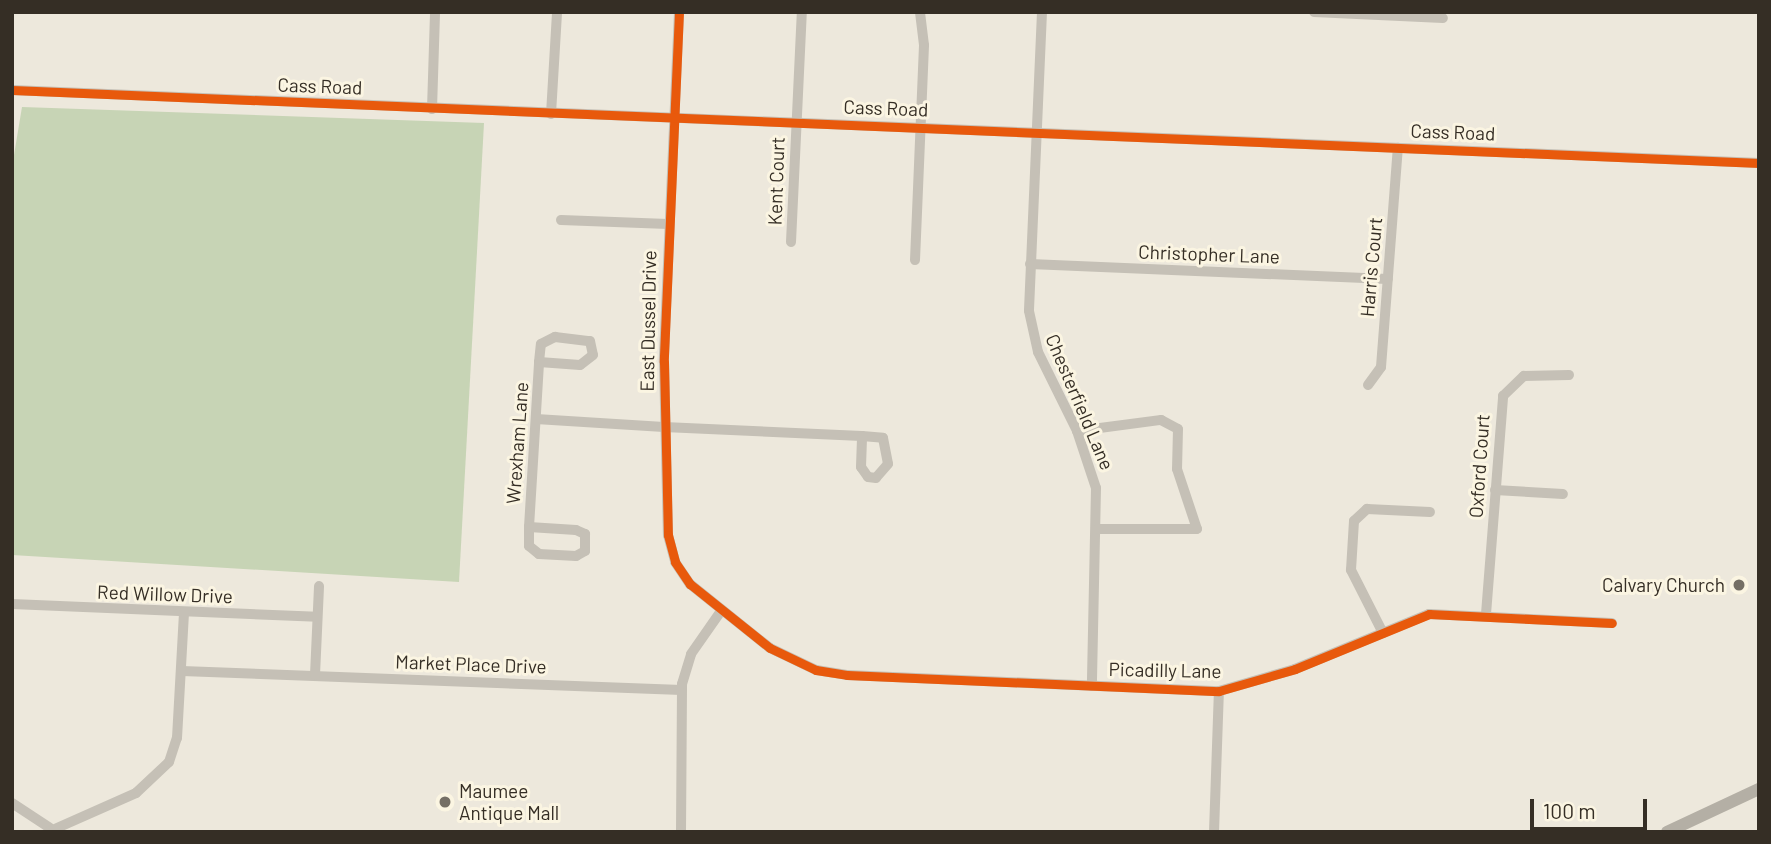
<!DOCTYPE html>
<html>
<head>
<meta charset="utf-8">
<style>
	body { margin:0 }
	#map { position:relative; width:1771px; height:844px; overflow:hidden; background:#ede8dc; font-family:Barlow,sans-serif }
	div>[style] { position:absolute }
	.green>* { inset:0; background:#c7d4b5 }
	.minor>* { height:10px; margin:-5px; padding:0 5px; transform-origin:5px; border-radius:5px; background:#c5c0b6 }
	.major>* { height:12px; margin:-6px; padding:0 6px; transform-origin:6px; border-radius:6px; background:#b4afa5 }
	.cycleway>* { height:9px; margin:-4.5px; padding:0 4.5px; transform-origin:4.5px; border-radius:4.5px; background:#e8590c }
	.dots>* { width:19px; height:19px; translate:-50% -50%; box-sizing:border-box; border:4px solid #fbf5e2; border-radius:50% }
	span { translate:-50% -50%; white-space:nowrap; text-align:center; line-height:1.15; -webkit-text-stroke:6px #fbf5e2; paint-order:stroke }
	.street-label { font-size:19px; color:#352e25 }
	.poi-label { font-size:19px; color:#352e25 }
	.right { translate:-100% -50%; text-align:right }
	.left { translate:0 -50%; text-align:left }
	.frame { position:absolute; inset:0; border:14px solid #352e25; pointer-events:none }
	.scale { position:absolute; left:1530px; top:799px; width:117px; height:32px; box-sizing:border-box; border:4px solid #352e25; border-top:0; padding-left:9px; font-size:21px; line-height:24px; white-space:nowrap; color:#352e25; -webkit-text-stroke:5px #fbf5e2; paint-order:stroke }
</style>
</head>
<body>
<div id="map">
	<div class="green">
		<i style="clip-path:polygon(22px 107px,484px 123px,459px 582px,12px 555px,12px 167px)"></i>
	</div>
	<div class="minor">
		<i style="left:679px;top:12px;width:350px;rotate:92.5deg"></i>
		<i style="left:664px;top:362px;width:173px;rotate:88.7deg"></i>
		<i style="left:668px;top:535px;width:28px;rotate:75deg"></i>
		<i style="left:675px;top:562px;width:27px;rotate:56deg"></i>
		<i style="left:690px;top:584px;width:102px;rotate:38.7deg"></i>
		<i style="left:770px;top:648px;width:51px;rotate:25.6deg"></i>
		<i style="left:816px;top:670px;width:31px;rotate:9deg"></i>
		<i style="left:847px;top:675px;width:372px;rotate:2.5deg"></i>
		<i style="left:1219px;top:691px;width:79px;rotate:-16.1deg"></i>
		<i style="left:1295px;top:669px;width:145px;rotate:-22.3deg"></i>
		<i style="left:1429px;top:614px;width:183px;rotate:2.8deg"></i>
		<i style="left:1042px;top:12px;width:299px;rotate:92.5deg"></i>
		<i style="left:1029px;top:311px;width:42px;rotate:77.6deg"></i>
		<i style="left:1038px;top:352px;width:88px;rotate:63.7deg"></i>
		<i style="left:1077px;top:431px;width:60px;rotate:71.6deg"></i>
		<i style="left:1096px;top:488px;width:198px;rotate:91.2deg"></i>
		<i style="left:1314px;top:12px;width:129px;rotate:2.7deg"></i>
		<i style="left:12px;top:90px;width:1749px;rotate:2.39deg"></i>
		<i style="left:432px;top:109px;width:97px;rotate:-88.2deg"></i>
		<i style="left:551px;top:114px;width:102px;rotate:-86.6deg"></i>
		<i style="left:561px;top:220px;width:107px;rotate:2.1deg"></i>
		<i style="left:791px;top:242px;width:230px;rotate:-87.3deg"></i>
		<i style="left:915px;top:260px;width:215px;rotate:-87.6deg"></i>
		<i style="left:924px;top:45px;width:33px;rotate:-97deg"></i>
		<i style="left:1030px;top:264px;width:358px;rotate:2.4deg"></i>
		<i style="left:555px;top:337px;width:35px;rotate:7deg"></i>
		<i style="left:590px;top:341px;width:14px;rotate:78deg"></i>
		<i style="left:593px;top:355px;width:16px;rotate:142deg"></i>
		<i style="left:580px;top:365px;width:41px;rotate:-175.8deg"></i>
		<i style="left:539px;top:362px;width:18px;rotate:-84deg"></i>
		<i style="left:541px;top:344px;width:16px;rotate:-27deg"></i>
		<i style="left:1368px;top:385px;width:22px;rotate:-54deg"></i>
		<i style="left:1381px;top:367px;width:220px;rotate:-85.6deg"></i>
		<i style="left:536px;top:419px;width:128px;rotate:3.6deg"></i>
		<i style="left:664px;top:427px;width:198px;rotate:2.6deg"></i>
		<i style="left:862px;top:436px;width:21px;rotate:5deg"></i>
		<i style="left:883px;top:438px;width:26px;rotate:79deg"></i>
		<i style="left:888px;top:464px;width:18px;rotate:131deg"></i>
		<i style="left:876px;top:478px;width:8px;rotate:-173deg"></i>
		<i style="left:868px;top:477px;width:12px;rotate:-125deg"></i>
		<i style="left:861px;top:467px;width:31px;rotate:-88deg"></i>
		<i style="left:1077px;top:431px;width:85px;rotate:-7.5deg"></i>
		<i style="left:1161px;top:420px;width:19px;rotate:28deg"></i>
		<i style="left:1178px;top:429px;width:40px;rotate:91.4deg"></i>
		<i style="left:1177px;top:469px;width:63px;rotate:71.6deg"></i>
		<i style="left:1197px;top:529px;width:99px;rotate:180deg"></i>
		<i style="left:1495px;top:490px;width:68px;rotate:3.4deg"></i>
		<i style="left:529px;top:527px;width:165px;rotate:-86.5deg"></i>
		<i style="left:529px;top:527px;width:47px;rotate:3.7deg"></i>
		<i style="left:576px;top:530px;width:10px;rotate:24deg"></i>
		<i style="left:585px;top:534px;width:17px;rotate:90deg"></i>
		<i style="left:585px;top:551px;width:10px;rotate:151deg"></i>
		<i style="left:576px;top:556px;width:37px;rotate:-177deg"></i>
		<i style="left:539px;top:554px;width:13px;rotate:-141deg"></i>
		<i style="left:529px;top:546px;width:19px;rotate:-90deg"></i>
		<i style="left:12px;top:604px;width:305px;rotate:2.4deg"></i>
		<i style="left:1486px;top:614px;width:219px;rotate:-85.5deg"></i>
		<i style="left:1503px;top:396px;width:29px;rotate:-44deg"></i>
		<i style="left:1524px;top:376px;width:45px;rotate:-1.3deg"></i>
		<i style="left:1383px;top:633px;width:71px;rotate:-116.9deg"></i>
		<i style="left:1351px;top:570px;width:49px;rotate:-86.5deg"></i>
		<i style="left:1354px;top:521px;width:18px;rotate:-43deg"></i>
		<i style="left:1367px;top:509px;width:63px;rotate:2.7deg"></i>
		<i style="left:182px;top:671px;width:500px;rotate:2.18deg"></i>
		<i style="left:315px;top:675px;width:89px;rotate:-87.4deg"></i>
		<i style="left:12px;top:803px;width:45px;rotate:33.3deg"></i>
		<i style="left:48px;top:832px;width:96px;rotate:-23.9deg"></i>
		<i style="left:136px;top:793px;width:45px;rotate:-43.2deg"></i>
		<i style="left:169px;top:762px;width:25px;rotate:-72deg"></i>
		<i style="left:177px;top:738px;width:126px;rotate:-86.8deg"></i>
		<i style="left:681px;top:832px;width:148px;rotate:-89.6deg"></i>
		<i style="left:682px;top:684px;width:31px;rotate:-73deg"></i>
		<i style="left:691px;top:654px;width:52px;rotate:-55.1deg"></i>
		<i style="left:1214px;top:832px;width:141px;rotate:-88deg"></i>
	</div>
	<div class="major">
		<i style="left:1667px;top:832px;width:102px;rotate:-25.1deg"></i>
	</div>
	<div class="cycleway">
		<i style="left:679px;top:12px;width:350px;rotate:92.5deg"></i>
		<i style="left:664px;top:362px;width:173px;rotate:88.7deg"></i>
		<i style="left:668px;top:535px;width:28px;rotate:75deg"></i>
		<i style="left:675px;top:562px;width:27px;rotate:56deg"></i>
		<i style="left:690px;top:584px;width:102px;rotate:38.7deg"></i>
		<i style="left:770px;top:648px;width:51px;rotate:25.6deg"></i>
		<i style="left:816px;top:670px;width:31px;rotate:9deg"></i>
		<i style="left:847px;top:675px;width:372px;rotate:2.5deg"></i>
		<i style="left:1219px;top:691px;width:79px;rotate:-16.1deg"></i>
		<i style="left:1295px;top:669px;width:145px;rotate:-22.3deg"></i>
		<i style="left:1429px;top:614px;width:183px;rotate:2.8deg"></i>
		<i style="left:12px;top:90px;width:1749px;rotate:2.39deg"></i>
	</div>
	<div class="dots">
		<i style="left:1739px;top:585px;background:#756f65"></i>
		<i style="left:445px;top:802px;background:#756f65"></i>
	</div>
	<div class="street-label">
		<span style="left:320px;top:86px;rotate:2deg">Cass Road</span>
		<span style="left:886px;top:108px;rotate:2deg">Cass Road</span>
		<span style="left:1453px;top:132px;rotate:2deg">Cass Road</span>
		<span style="left:776px;top:181px;rotate:-88deg">Kent Court</span>
		<span style="left:1209px;top:254px;rotate:2deg">Christopher Lane</span>
		<span style="left:1371px;top:267px;rotate:-85deg">Harris Court</span>
		<span style="left:648px;top:321px;rotate:-89deg">East Dussel Drive</span>
		<span style="left:1080px;top:402px;rotate:67deg">Chesterfield Lane</span>
		<span style="left:517px;top:443px;rotate:-86deg">Wrexham Lane</span>
		<span style="left:1479px;top:466px;rotate:-86deg">Oxford Court</span>
		<span style="left:165px;top:594px;rotate:2deg">Red Willow Drive</span>
		<span style="left:471px;top:664px;rotate:2deg">Market Place Drive</span>
		<span style="left:1165px;top:670px;rotate:1deg">Picadilly Lane</span>
	</div>
	<div class="poi-label">
		<span class="right" style="left:1725px;top:585px">Calvary Church</span>
		<span class="left" style="left:459px;top:802px">Maumee<br>Antique Mall</span>
	</div>
	<div class="frame"></div>
	<div class="scale">100 m</div>
</div>
</body>
</html>
